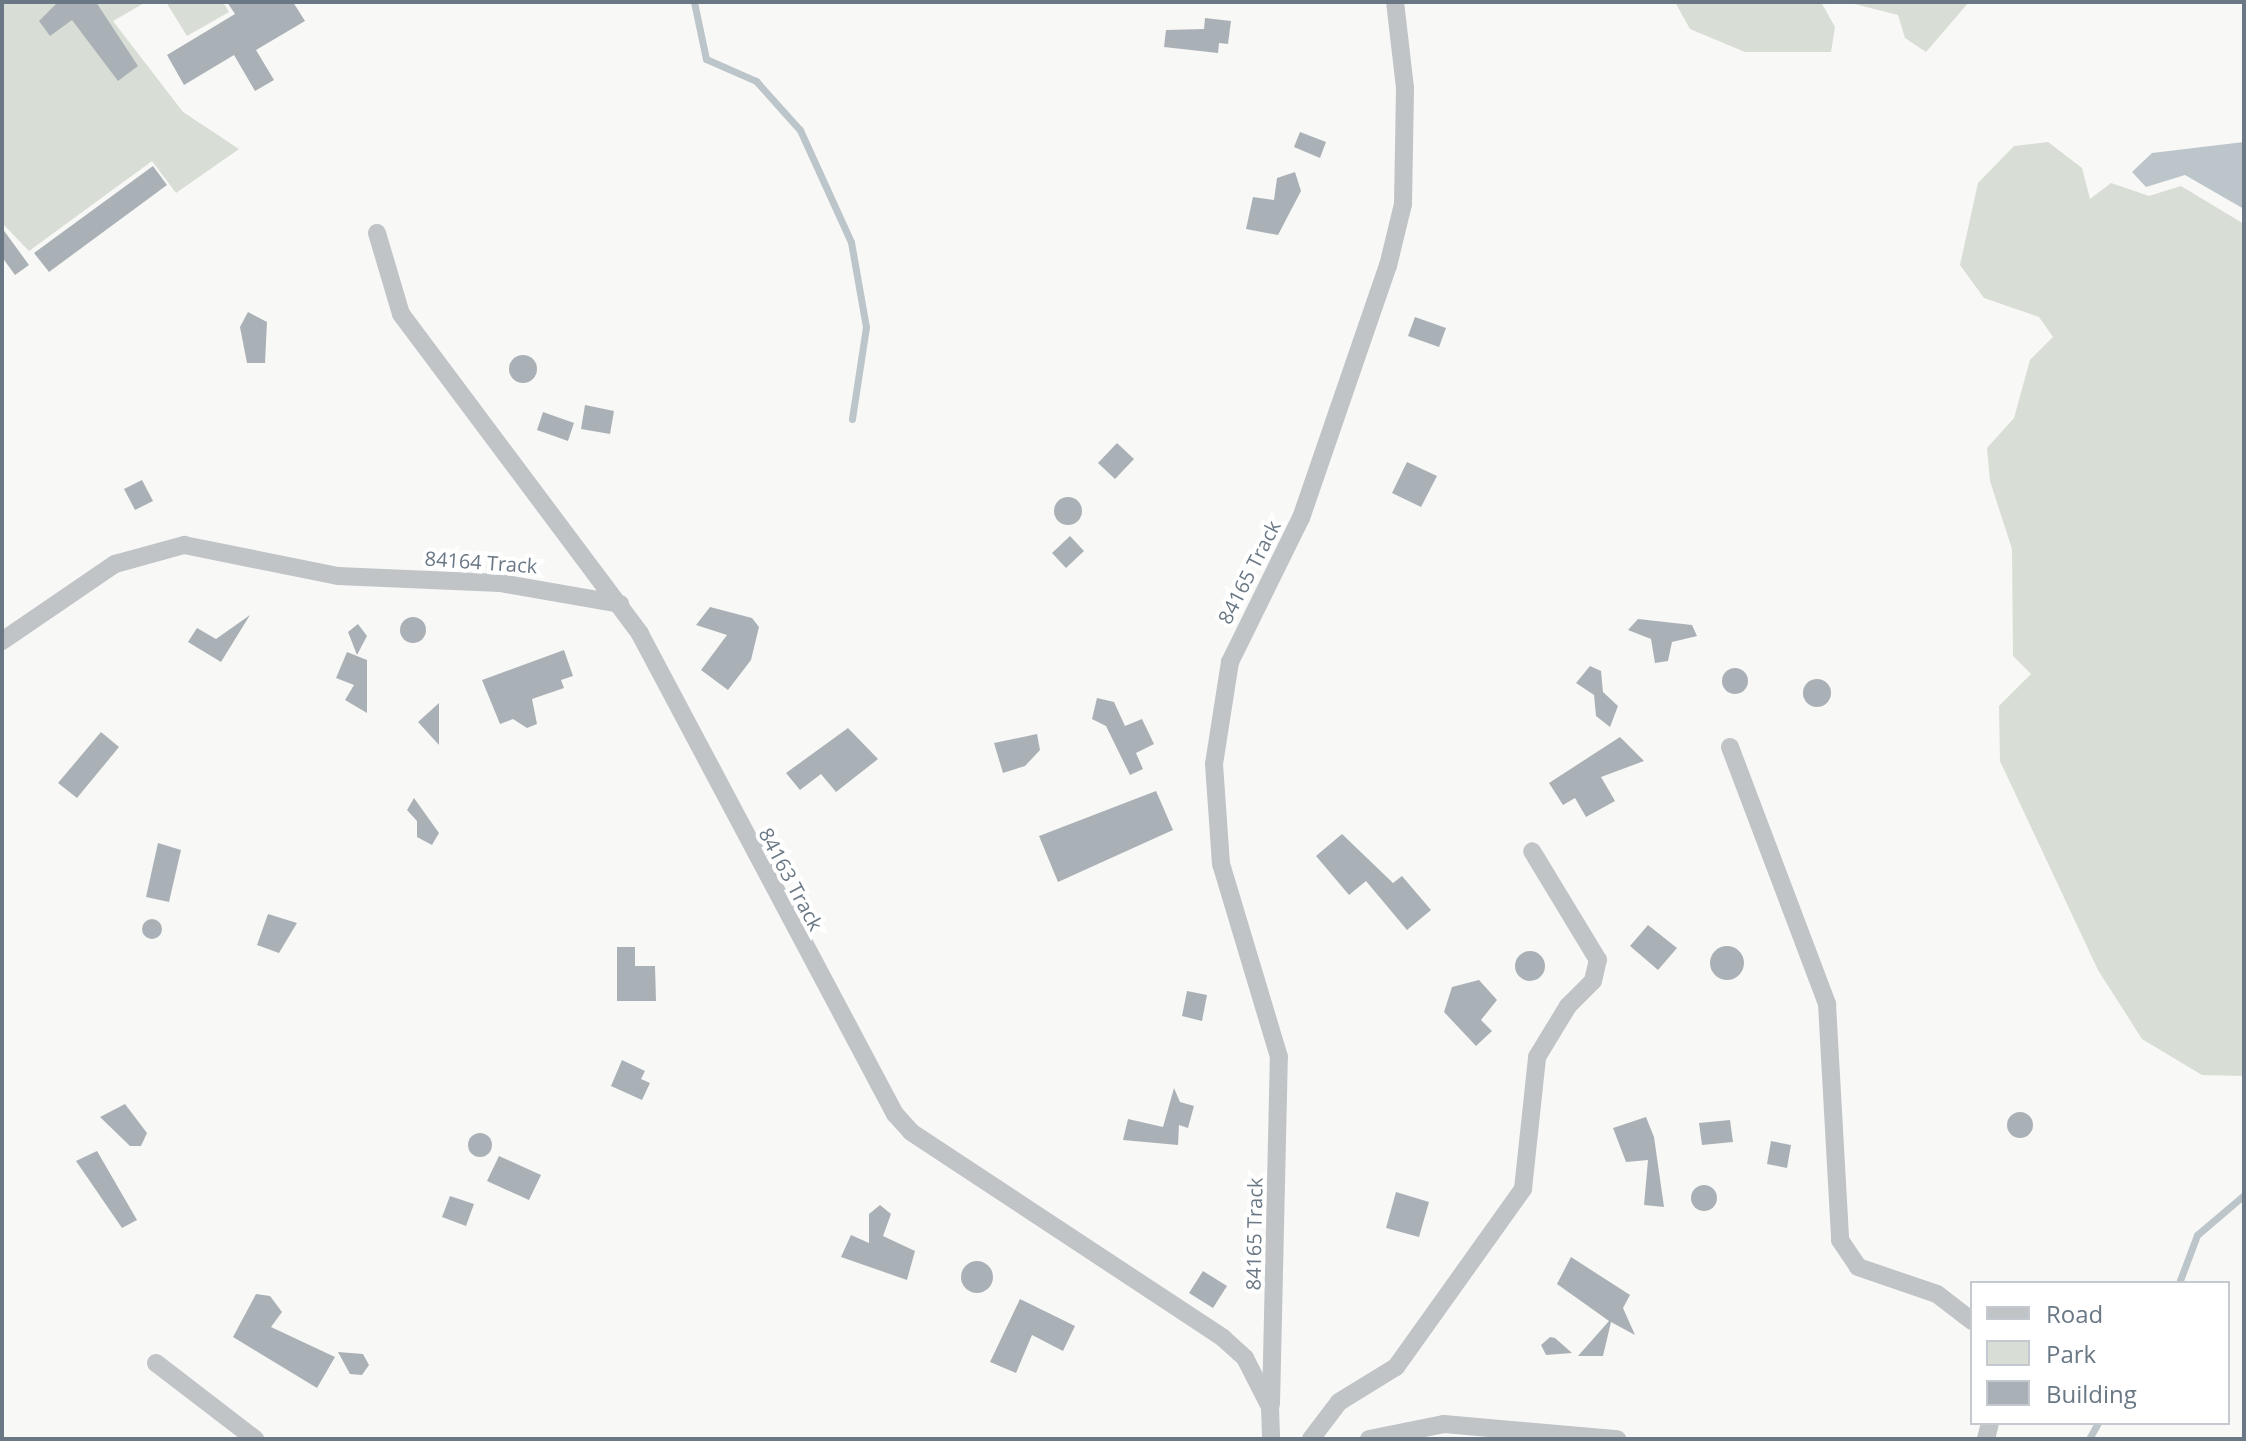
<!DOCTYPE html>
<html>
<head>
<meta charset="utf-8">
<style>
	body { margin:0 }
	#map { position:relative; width:2246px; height:1441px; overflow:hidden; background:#f8f8f6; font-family:"Open Sans",sans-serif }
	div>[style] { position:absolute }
	.green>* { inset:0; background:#d8ddd5 }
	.water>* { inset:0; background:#bcc5ca }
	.stream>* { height:7px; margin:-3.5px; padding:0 3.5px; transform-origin:3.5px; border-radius:3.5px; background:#bcc5ca }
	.building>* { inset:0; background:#aab1b6 }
	.round { border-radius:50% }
	.street>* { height:18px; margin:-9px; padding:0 9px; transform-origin:9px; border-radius:9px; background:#c0c4c7 }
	span { translate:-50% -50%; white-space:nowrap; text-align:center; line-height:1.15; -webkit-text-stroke:8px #fff; paint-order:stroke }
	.street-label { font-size:20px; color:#6a7885 }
	.frame { position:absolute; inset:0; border:4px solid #6a7885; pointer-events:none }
	.legend { position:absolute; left:1970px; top:1281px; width:260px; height:144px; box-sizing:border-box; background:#fff; border:2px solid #c3c9ce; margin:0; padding:10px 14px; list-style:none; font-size:24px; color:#6a7885 }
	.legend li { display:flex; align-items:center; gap:16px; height:40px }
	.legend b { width:40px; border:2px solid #c3c9ce }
</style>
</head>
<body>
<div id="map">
	<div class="green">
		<i style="clip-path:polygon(2px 2px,146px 2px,113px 21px,183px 112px,239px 149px,176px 193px,152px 161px,29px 251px,2px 223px)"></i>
		<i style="clip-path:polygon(166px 2px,223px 2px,229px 12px,187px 36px)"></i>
		<i style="clip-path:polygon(1675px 2px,1821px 2px,1835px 27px,1831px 52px,1745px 52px,1690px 29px)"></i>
		<i style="clip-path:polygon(1847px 2px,1969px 2px,1926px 52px,1905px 38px,1898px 15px)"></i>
		<i style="clip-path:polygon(2048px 142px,2082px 168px,2090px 199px,2111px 183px,2149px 196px,2181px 186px,2244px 224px,2244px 1076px,2202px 1075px,2142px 1039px,2098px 970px,2000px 761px,1999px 706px,2031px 674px,2013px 656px,2012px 549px,1990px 481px,1987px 448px,2014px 418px,2030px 360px,2053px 337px,2039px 317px,1984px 298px,1960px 265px,1978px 183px,2014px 146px)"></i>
	</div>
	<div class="water">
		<i style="clip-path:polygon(2244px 142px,2244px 209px,2185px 175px,2146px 187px,2132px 172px,2152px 153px)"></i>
	</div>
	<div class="stream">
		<i style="left:694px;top:2px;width:58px;rotate:78.1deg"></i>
		<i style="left:706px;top:59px;width:55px;rotate:23.7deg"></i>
		<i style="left:756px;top:81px;width:66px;rotate:48.1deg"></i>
		<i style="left:800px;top:130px;width:123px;rotate:65.5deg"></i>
		<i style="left:851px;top:242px;width:86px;rotate:80deg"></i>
		<i style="left:866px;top:327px;width:93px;rotate:98.7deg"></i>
		<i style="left:2179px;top:1283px;width:51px;rotate:-69.4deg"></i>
		<i style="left:2197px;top:1235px;width:62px;rotate:-40.4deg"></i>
		<i style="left:2089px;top:1439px;width:18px;rotate:-61deg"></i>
	</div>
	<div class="building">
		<i style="clip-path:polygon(58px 2px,96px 2px,138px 66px,118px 81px,72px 20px,50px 36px,39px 21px)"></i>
		<i style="clip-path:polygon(227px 2px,293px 2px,305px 21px,256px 50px,274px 80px,255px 91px,234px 55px,184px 85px,167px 55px,235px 14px)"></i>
		<i style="clip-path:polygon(1205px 18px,1231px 21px,1228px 44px,1219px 43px,1218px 53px,1164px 47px,1166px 30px,1204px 29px)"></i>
		<i style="clip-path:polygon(1300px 132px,1326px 142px,1320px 158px,1294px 147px)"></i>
		<i style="clip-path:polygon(153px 166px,167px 185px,49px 272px,34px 253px)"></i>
		<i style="clip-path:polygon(1295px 172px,1301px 191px,1278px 235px,1246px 229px,1253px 197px,1274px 200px,1277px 178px)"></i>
		<i style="clip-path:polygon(2px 228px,29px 265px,15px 275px,2px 257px)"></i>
		<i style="clip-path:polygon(248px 312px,267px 322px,265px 363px,247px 363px,240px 327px)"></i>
		<i style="clip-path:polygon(1415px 317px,1446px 328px,1439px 347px,1408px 336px)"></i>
		<i class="round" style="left:509px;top:355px;width:28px;height:28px"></i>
		<i style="clip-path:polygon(585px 405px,614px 411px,610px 434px,581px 429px)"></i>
		<i style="clip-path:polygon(543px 412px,574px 423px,568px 441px,537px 430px)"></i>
		<i style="clip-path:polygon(1117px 443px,1134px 459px,1115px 479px,1098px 463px)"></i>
		<i style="clip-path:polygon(1407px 462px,1437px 476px,1421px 507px,1392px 493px)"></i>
		<i style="clip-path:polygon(142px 480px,153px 501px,135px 510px,124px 489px)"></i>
		<i class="round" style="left:1054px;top:497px;width:28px;height:28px"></i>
		<i style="clip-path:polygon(1070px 536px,1084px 551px,1066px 568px,1052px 553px)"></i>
		<i style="clip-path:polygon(710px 607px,752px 618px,759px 627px,751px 660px,728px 690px,701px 670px,727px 635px,696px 625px)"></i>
		<i style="clip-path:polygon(250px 615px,221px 662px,188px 642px,197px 628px,216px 639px)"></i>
		<i class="round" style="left:400px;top:617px;width:26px;height:26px"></i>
		<i style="clip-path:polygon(1638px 619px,1692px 625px,1697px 636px,1672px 642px,1668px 661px,1655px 663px,1651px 639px,1628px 630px)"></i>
		<i style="clip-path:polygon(358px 624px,367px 636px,357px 655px,348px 632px)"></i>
		<i style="clip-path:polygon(564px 650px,573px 676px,561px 680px,564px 688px,532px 699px,537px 724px,527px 728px,513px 719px,500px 724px,482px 680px)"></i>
		<i style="clip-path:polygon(347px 652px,367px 660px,367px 713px,345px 700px,354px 685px,336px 678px)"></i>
		<i style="clip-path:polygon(1590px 666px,1601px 671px,1603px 692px,1618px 706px,1610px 727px,1596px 716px,1594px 695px,1576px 683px)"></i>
		<i class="round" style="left:1722px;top:668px;width:26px;height:26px"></i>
		<i class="round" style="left:1803px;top:679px;width:28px;height:28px"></i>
		<i style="clip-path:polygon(1097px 698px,1114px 702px,1125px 726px,1142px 719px,1154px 744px,1136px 753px,1143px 769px,1130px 775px,1106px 726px,1092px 719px)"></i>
		<i style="clip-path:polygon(439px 703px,439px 745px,418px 722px)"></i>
		<i style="clip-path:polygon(848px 728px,878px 759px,836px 792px,821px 774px,800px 790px,786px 773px)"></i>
		<i style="clip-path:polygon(101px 732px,119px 747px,77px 798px,58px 783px)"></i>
		<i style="clip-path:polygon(1037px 734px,1040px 750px,1025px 766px,1003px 773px,994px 743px)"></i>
		<i style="clip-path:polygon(1620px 737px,1644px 761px,1601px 777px,1615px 801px,1586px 817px,1575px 798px,1563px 805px,1549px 783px)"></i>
		<i style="clip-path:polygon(1156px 791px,1173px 830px,1058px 882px,1039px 836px)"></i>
		<i style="clip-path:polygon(414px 798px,439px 833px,432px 845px,417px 837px,417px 821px,407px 810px)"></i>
		<i style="clip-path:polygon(1342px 834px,1393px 883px,1402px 876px,1431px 910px,1407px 930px,1366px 881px,1349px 895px,1316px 856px)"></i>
		<i style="clip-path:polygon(158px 843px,181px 850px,169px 902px,146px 897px)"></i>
		<i style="clip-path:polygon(268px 914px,297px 923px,279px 953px,257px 945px)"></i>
		<i class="round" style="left:142px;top:919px;width:20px;height:20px"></i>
		<i style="clip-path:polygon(1648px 925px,1677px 948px,1658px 970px,1630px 946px)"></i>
		<i class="round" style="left:1710px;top:946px;width:34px;height:34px"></i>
		<i style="clip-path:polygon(617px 947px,635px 947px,635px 966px,655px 966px,656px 1001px,617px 1001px)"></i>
		<i class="round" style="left:1515px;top:951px;width:30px;height:30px"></i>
		<i style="clip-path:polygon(1479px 980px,1497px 1000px,1481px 1020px,1492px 1031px,1476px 1046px,1444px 1012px,1452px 987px)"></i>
		<i style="clip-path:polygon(1187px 991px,1207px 995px,1202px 1021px,1182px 1016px)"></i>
		<i style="clip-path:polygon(622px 1060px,645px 1071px,641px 1079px,650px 1083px,642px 1100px,611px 1086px)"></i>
		<i style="clip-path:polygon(1174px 1088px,1180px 1102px,1194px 1106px,1188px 1128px,1179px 1125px,1178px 1145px,1123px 1140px,1128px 1119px,1163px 1127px)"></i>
		<i style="clip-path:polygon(125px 1104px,147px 1133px,141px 1146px,130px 1146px,100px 1117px)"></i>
		<i class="round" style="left:2007px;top:1112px;width:26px;height:26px"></i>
		<i style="clip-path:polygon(1646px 1117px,1654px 1137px,1664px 1207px,1644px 1205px,1648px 1160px,1626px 1162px,1613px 1128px)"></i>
		<i style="clip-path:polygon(1730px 1120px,1733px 1142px,1702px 1145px,1699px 1123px)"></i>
		<i class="round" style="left:468px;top:1133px;width:24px;height:24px"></i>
		<i style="clip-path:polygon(1771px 1141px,1791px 1145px,1787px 1168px,1767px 1164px)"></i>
		<i style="clip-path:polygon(97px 1151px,137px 1220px,122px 1228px,76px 1161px)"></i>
		<i style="clip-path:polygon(499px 1156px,541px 1175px,529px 1200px,487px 1181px)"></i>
		<i class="round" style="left:1691px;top:1185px;width:26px;height:26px"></i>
		<i style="clip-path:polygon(1396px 1192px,1429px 1202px,1419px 1237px,1386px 1228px)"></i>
		<i style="clip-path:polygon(450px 1196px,474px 1204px,466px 1226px,442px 1217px)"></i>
		<i style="clip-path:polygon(880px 1205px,891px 1214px,883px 1236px,915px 1251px,907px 1280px,841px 1257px,851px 1235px,869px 1243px,869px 1214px)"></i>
		<i style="clip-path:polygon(1571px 1257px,1630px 1295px,1623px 1308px,1635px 1335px,1611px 1322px,1603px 1356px,1578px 1356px,1609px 1321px,1557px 1284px)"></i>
		<i class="round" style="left:961px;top:1261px;width:32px;height:32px"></i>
		<i style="clip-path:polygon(1203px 1271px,1227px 1286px,1213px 1308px,1189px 1293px)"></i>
		<i style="clip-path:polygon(256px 1294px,270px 1296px,282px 1312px,271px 1327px,335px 1357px,317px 1388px,233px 1337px)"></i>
		<i style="clip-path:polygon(1020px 1299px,1075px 1326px,1063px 1351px,1032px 1335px,1016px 1373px,990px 1362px)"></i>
		<i style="clip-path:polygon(1550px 1337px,1555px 1338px,1572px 1353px,1546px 1355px,1541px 1345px)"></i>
		<i style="clip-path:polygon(338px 1352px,363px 1354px,369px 1365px,362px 1375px,350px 1374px)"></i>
	</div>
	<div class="street">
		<i style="left:377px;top:233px;width:84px;rotate:73.5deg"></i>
		<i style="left:401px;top:314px;width:399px;rotate:53.2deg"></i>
		<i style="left:640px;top:634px;width:544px;rotate:62.02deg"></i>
		<i style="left:895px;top:1114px;width:24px;rotate:48deg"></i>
		<i style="left:911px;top:1132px;width:374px;rotate:33.4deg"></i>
		<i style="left:1223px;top:1338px;width:30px;rotate:42deg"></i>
		<i style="left:1245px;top:1358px;width:55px;rotate:63deg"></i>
		<i style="left:1270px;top:1407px;width:32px;rotate:88deg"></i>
		<i style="left:2px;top:641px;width:137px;rotate:-34.3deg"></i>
		<i style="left:115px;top:564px;width:72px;rotate:-15.4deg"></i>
		<i style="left:184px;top:545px;width:157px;rotate:11.4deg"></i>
		<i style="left:338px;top:576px;width:162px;rotate:2.5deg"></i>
		<i style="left:500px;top:583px;width:122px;rotate:9.9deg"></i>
		<i style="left:1730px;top:747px;width:275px;rotate:69.3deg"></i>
		<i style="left:1827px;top:1004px;width:236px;rotate:86.8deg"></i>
		<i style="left:1840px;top:1240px;width:32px;rotate:56deg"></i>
		<i style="left:1858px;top:1267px;width:83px;rotate:18.9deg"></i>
		<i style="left:1937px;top:1294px;width:44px;rotate:37.6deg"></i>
		<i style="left:156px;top:1363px;width:125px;rotate:37.5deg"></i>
		<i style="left:1271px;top:1404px;width:347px;rotate:-88.7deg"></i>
		<i style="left:1279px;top:1057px;width:202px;rotate:-106.7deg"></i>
		<i style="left:1221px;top:864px;width:100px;rotate:-94deg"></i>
		<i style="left:1214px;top:764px;width:103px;rotate:-81.1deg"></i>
		<i style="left:1230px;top:662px;width:161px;rotate:-63.8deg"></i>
		<i style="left:1301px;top:518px;width:267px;rotate:-71deg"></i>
		<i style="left:1388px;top:266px;width:64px;rotate:-76.4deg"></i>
		<i style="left:1403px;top:204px;width:116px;rotate:-89deg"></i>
		<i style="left:1405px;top:88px;width:87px;rotate:-96.6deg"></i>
		<i style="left:1311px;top:1439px;width:46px;rotate:-52.9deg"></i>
		<i style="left:1339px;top:1402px;width:67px;rotate:-31.6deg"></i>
		<i style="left:1396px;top:1367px;width:219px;rotate:-54.5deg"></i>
		<i style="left:1523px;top:1189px;width:133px;rotate:-83.9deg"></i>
		<i style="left:1537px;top:1057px;width:60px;rotate:-58.7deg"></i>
		<i style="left:1568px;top:1006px;width:35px;rotate:-45deg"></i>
		<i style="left:1593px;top:981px;width:22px;rotate:-77deg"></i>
		<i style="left:1598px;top:960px;width:127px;rotate:-121.2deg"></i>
		<i style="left:1369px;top:1439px;width:76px;rotate:-11.3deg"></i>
		<i style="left:1444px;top:1424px;width:174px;rotate:5deg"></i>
		<i style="left:1986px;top:1439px;width:16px;rotate:-76deg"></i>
	</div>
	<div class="street-label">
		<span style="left:481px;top:562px;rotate:4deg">84164 Track</span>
		<span style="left:1249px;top:572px;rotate:-63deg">84165 Track</span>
		<span style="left:791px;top:879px;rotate:62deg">84163 Track</span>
		<span style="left:1254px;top:1234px;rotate:-89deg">84165 Track</span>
	</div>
	<div class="frame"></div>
	<ul class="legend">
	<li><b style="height:10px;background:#c0c4c7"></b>Road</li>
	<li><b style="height:22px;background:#d8ddd5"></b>Park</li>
	<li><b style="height:22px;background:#aab1b6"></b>Building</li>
	</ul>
</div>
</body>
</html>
